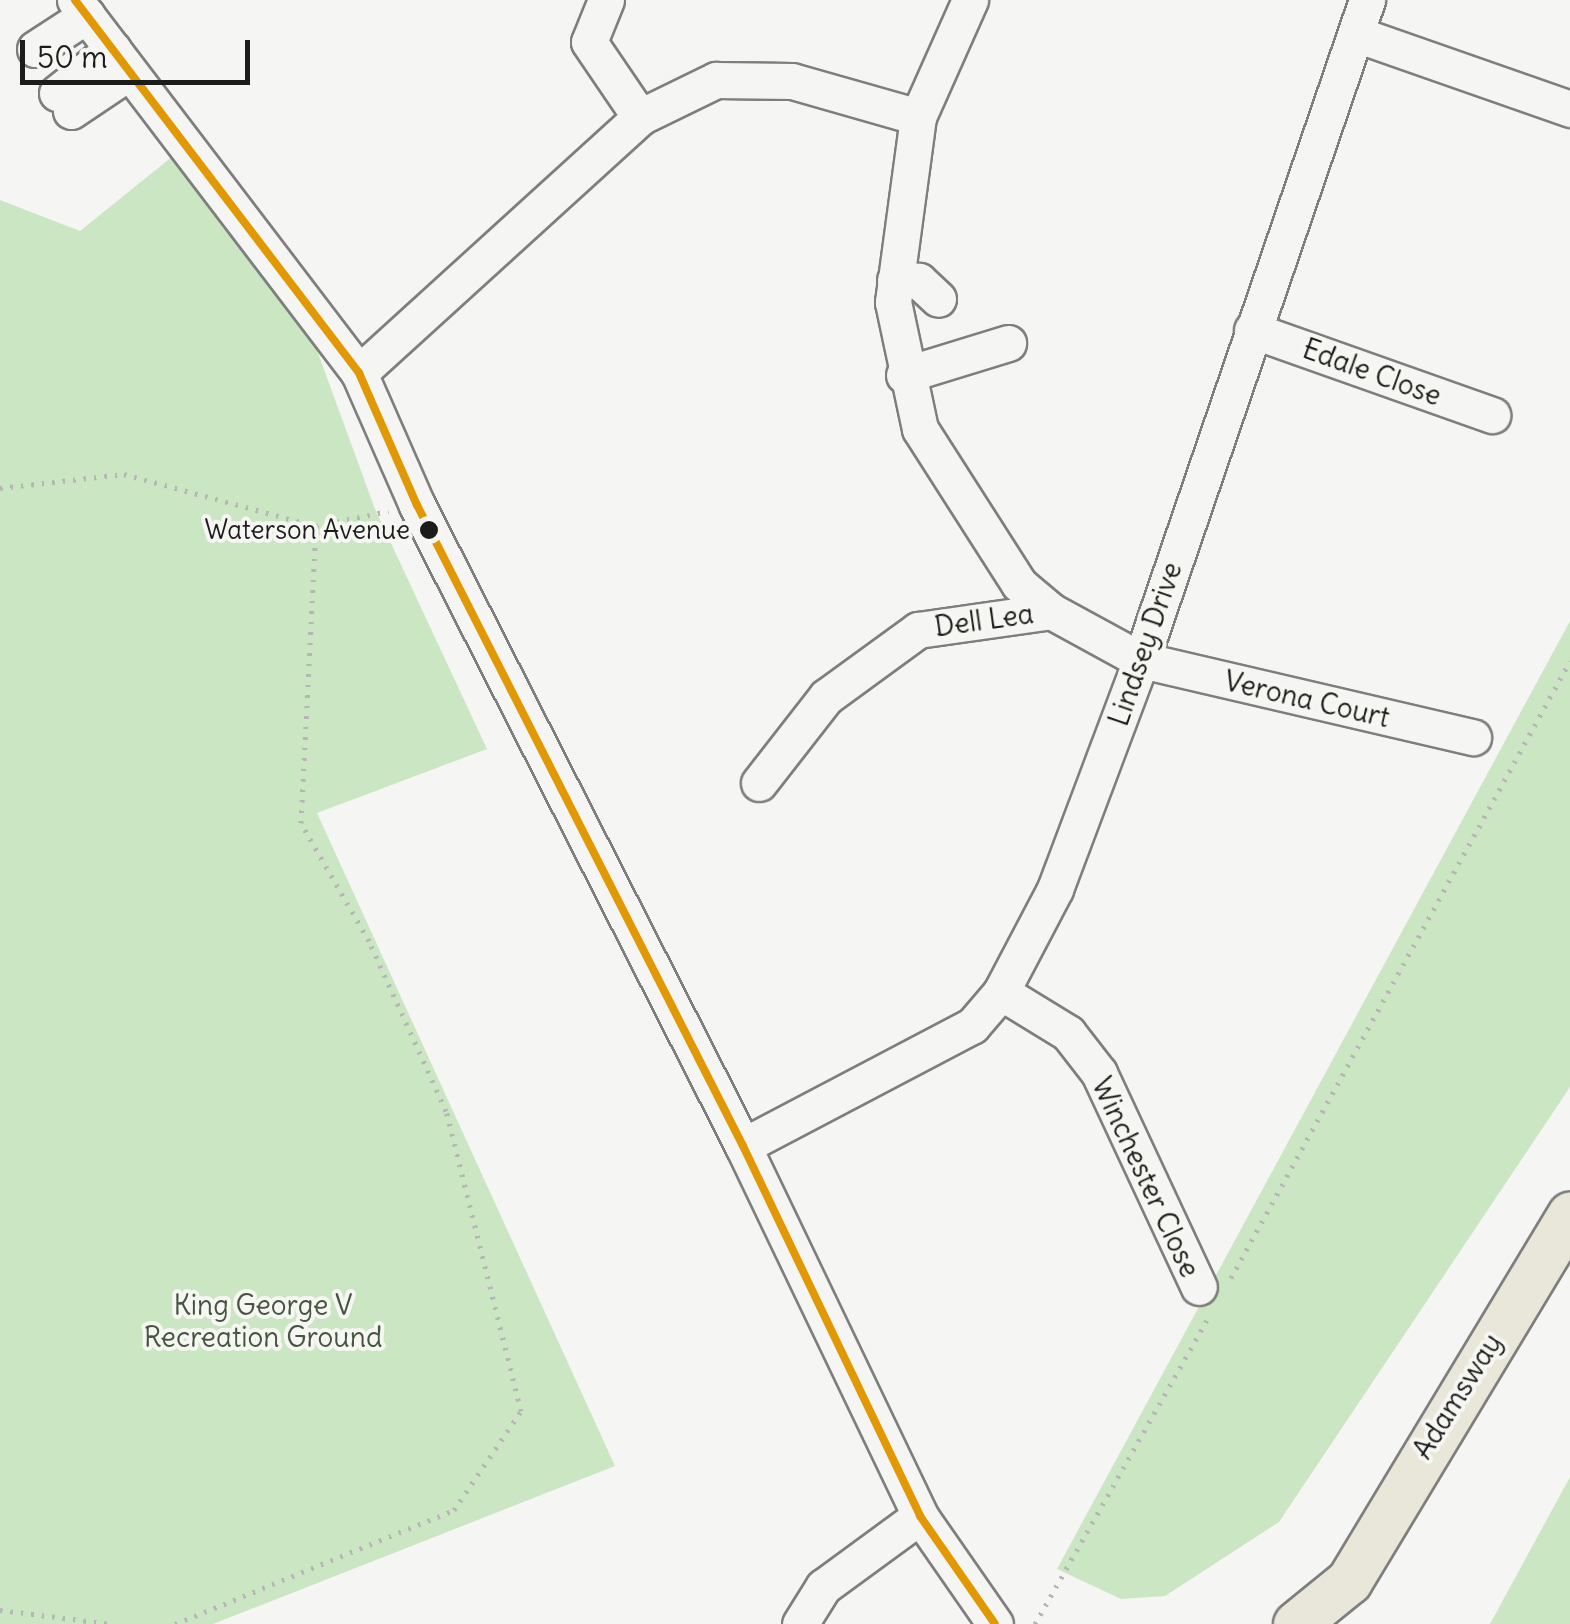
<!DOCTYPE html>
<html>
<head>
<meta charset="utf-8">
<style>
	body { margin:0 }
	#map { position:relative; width:1570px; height:1624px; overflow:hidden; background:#f5f5f3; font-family:Delius,sans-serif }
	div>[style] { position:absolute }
	.green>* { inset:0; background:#cbe6c2 }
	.path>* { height:5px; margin-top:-2.5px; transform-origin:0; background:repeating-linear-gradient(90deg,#b6b6b5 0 2.5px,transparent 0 10.5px) }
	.roads { filter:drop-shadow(2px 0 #7e7e7d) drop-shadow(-2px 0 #7e7e7d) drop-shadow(0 2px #7e7e7d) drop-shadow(0 -2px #7e7e7d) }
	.minor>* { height:35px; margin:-17.5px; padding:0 17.5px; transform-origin:17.5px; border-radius:17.5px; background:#f5f5f3 }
	.major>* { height:45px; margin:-22.5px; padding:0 22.5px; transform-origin:22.5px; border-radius:22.5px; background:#e9e7da }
	.bus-1>* { height:8px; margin:-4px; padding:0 4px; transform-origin:4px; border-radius:4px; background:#e19803 }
	.dots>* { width:28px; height:28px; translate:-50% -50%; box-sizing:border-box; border:5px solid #f6f6f2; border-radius:50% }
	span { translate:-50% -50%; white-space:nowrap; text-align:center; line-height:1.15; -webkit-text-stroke:8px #f6f6f2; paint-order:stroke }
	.bus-label { font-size:26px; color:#1c1c1c }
	.right { translate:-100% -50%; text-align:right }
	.street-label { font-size:28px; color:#1c1c1c }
	.park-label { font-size:28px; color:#465542 }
	.scale { position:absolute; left:20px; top:40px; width:230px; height:45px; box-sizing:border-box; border:5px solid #1c1c1c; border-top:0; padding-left:12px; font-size:30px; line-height:35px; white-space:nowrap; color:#1c1c1c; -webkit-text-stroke:8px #f6f6f2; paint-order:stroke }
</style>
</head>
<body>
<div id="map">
	<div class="green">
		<i style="clip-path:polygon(173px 156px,311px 334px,375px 509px,487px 749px,317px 813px,615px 1466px,213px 1624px,0 1624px,0 200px,80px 231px)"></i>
		<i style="clip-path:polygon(1570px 621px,1570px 1087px,1279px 1522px,1165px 1596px,1121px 1599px,1057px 1569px)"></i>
		<i style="clip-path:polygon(1570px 1477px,1570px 1624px,1490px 1624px)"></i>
	</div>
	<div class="path">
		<i style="left:0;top:488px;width:125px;rotate:-6.4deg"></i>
		<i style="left:124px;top:474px;width:199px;rotate:15.2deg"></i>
		<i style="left:316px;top:526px;width:74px;rotate:-11.8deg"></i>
		<i style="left:1231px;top:1278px;width:704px;rotate:-61.21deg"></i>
		<i style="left:0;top:1610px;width:112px;rotate:7.2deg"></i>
		<i style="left:175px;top:1624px;width:301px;rotate:-22.2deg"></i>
		<i style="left:454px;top:1510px;width:120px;rotate:-55.9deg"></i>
		<i style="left:521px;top:1411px;width:309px;rotate:-104deg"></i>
		<i style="left:446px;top:1111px;width:187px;rotate:-114.4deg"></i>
		<i style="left:369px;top:941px;width:136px;rotate:-120deg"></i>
		<i style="left:301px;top:823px;width:297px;rotate:-87.1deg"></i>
		<i style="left:1035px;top:1624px;width:352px;rotate:-60.5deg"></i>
	</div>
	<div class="roads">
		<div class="minor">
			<i style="left:75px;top:0;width:469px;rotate:52.7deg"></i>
			<i style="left:359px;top:373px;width:144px;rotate:66.3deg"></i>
			<i style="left:417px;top:505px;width:719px;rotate:63.04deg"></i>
			<i style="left:743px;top:1146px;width:410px;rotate:64.4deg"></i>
			<i style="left:920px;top:1516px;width:131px;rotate:55.2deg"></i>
			<i style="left:606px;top:0;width:45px;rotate:112deg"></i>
			<i style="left:589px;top:42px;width:91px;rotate:55.8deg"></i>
			<i style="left:970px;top:0;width:128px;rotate:114deg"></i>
			<i style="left:918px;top:117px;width:187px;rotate:97.7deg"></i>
			<i style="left:893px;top:302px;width:130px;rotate:78deg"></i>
			<i style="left:920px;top:429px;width:184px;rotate:57.4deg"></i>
			<i style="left:1019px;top:584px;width:42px;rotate:40.2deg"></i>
			<i style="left:1356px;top:34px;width:227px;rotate:19.3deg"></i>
			<i style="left:35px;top:49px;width:62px;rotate:-33.2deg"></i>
			<i style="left:57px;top:93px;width:71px;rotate:-38.2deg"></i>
			<i style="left:71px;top:111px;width:70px;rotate:-33.9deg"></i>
			<i style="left:895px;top:280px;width:24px;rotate:2deg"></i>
			<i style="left:919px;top:281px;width:26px;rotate:43deg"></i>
			<i style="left:1252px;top:330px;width:255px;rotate:19.5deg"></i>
			<i style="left:359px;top:373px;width:380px;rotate:-42.3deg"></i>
			<i style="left:640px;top:117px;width:85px;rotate:-26deg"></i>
			<i style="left:716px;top:80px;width:76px;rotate:0.8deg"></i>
			<i style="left:792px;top:81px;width:131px;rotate:15.9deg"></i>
			<i style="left:904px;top:375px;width:109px;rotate:-17.1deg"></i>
			<i style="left:759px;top:783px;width:109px;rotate:-52.1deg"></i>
			<i style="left:826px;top:697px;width:114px;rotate:-36.1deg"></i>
			<i style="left:918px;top:630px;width:134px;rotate:-8.1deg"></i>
			<i style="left:1051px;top:611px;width:102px;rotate:28.6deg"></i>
			<i style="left:1141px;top:660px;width:341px;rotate:13.1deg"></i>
			<i style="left:1001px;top:992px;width:79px;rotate:31.5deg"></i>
			<i style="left:1068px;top:1033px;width:51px;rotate:52.2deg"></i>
			<i style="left:1099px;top:1073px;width:236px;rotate:65deg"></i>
			<i style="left:743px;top:1146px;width:259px;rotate:-27.7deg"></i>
			<i style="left:972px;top:1026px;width:45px;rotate:-49.5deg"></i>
			<i style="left:1001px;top:992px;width:116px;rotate:-62.3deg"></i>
			<i style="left:1055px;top:889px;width:245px;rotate:-69.4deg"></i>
			<i style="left:1141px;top:660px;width:698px;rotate:-71.1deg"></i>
			<i style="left:800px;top:1624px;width:44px;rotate:-58.1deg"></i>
			<i style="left:823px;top:1587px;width:120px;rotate:-36.2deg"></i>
		</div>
		<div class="major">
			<i style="left:1296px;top:1624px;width:68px;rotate:-39.1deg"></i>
			<i style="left:1349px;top:1581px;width:428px;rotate:-58.9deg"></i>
		</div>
	</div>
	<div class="bus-1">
		<i style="left:75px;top:0;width:469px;rotate:52.7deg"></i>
		<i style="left:359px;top:373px;width:144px;rotate:66.3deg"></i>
		<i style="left:417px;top:505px;width:719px;rotate:63.04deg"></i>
		<i style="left:743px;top:1146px;width:410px;rotate:64.4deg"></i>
		<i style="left:920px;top:1516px;width:131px;rotate:55.2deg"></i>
	</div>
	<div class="dots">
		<i style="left:429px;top:530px;background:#1c1c1c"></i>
	</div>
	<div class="bus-label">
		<span class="right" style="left:410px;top:530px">Waterson Avenue</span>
	</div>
	<div class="street-label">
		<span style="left:1372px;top:372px;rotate:20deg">Edale Close</span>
		<span style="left:984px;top:620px;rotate:-8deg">Dell Lea</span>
		<span style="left:1145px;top:644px;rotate:-71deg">Lindsey Drive</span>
		<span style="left:1307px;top:699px;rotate:13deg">Verona Court</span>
		<span style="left:1146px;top:1177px;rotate:65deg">Winchester Close</span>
		<span style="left:1457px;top:1396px;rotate:-58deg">Adamsway</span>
	</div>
	<div class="park-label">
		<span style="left:263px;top:1321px">King George V<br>Recreation Ground</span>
	</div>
	<div class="scale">50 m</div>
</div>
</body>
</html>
